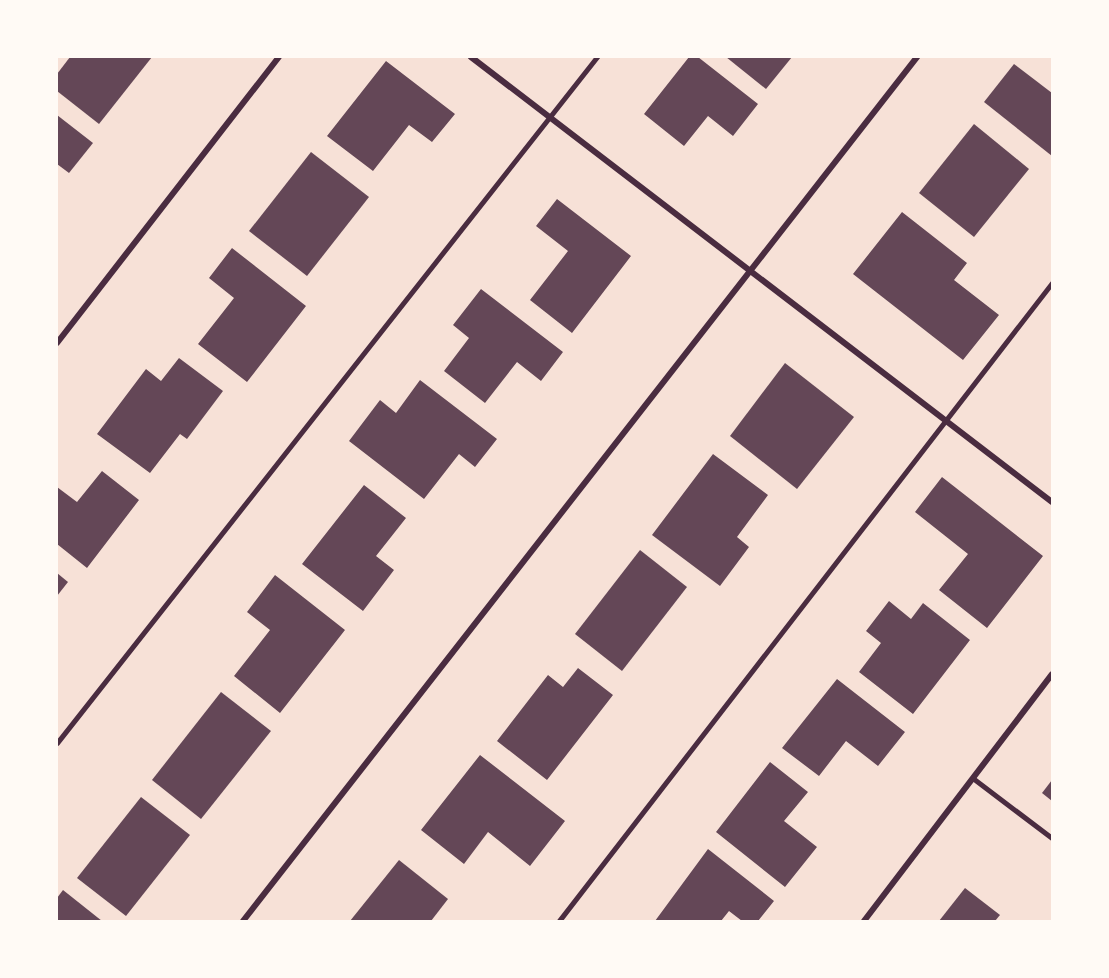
<!DOCTYPE html>
<html>
<head>
<meta charset="utf-8">
<style>
	body { margin:0 }
	#map { position:relative; width:1109px; height:978px; overflow:hidden; background:#f7e1d7; font-family:Overpass,sans-serif }
	div>[style] { position:absolute }
	.building>* { inset:0; background:#644757 }
	.service>* { height:4.5px; margin:-2.25px; padding:0 2.25px; transform-origin:2.25px; border-radius:2.25px; background:#4a2c40 }
	.minor>* { height:6px; margin:-3px; padding:0 3px; transform-origin:3px; border-radius:3px; background:#4a2c40 }
	span { translate:-50% -50%; white-space:nowrap; text-align:center; line-height:1.15; -webkit-text-stroke:5px #fffaf5; paint-order:stroke }
	.frame { position:absolute; inset:0; border:58px solid #fffaf5; pointer-events:none }
</style>
</head>
<body>
<div id="map">
	<div class="building">
		<i style="clip-path:polygon(70px 57px,152px 57px,99px 124px,57px 91px,57px 74px)"></i>
		<i style="clip-path:polygon(689px 57px,698px 57px,758px 104px,733px 136px,708px 116px,684px 146px,644px 114px)"></i>
		<i style="clip-path:polygon(726px 57px,792px 57px,766px 89px)"></i>
		<i style="clip-path:polygon(386px 61px,455px 114px,432px 142px,409px 125px,373px 171px,327px 136px)"></i>
		<i style="clip-path:polygon(1014px 64px,1052px 93px,1052px 156px,984px 102px)"></i>
		<i style="clip-path:polygon(57px 115px,93px 143px,69px 173px,57px 164px)"></i>
		<i style="clip-path:polygon(974px 124px,1029px 169px,974px 237px,919px 193px)"></i>
		<i style="clip-path:polygon(311px 152px,369px 197px,307px 276px,249px 231px)"></i>
		<i style="clip-path:polygon(557px 199px,631px 256px,572px 333px,530px 300px,568px 251px,536px 226px)"></i>
		<i style="clip-path:polygon(902px 212px,967px 263px,954px 280px,999px 315px,963px 360px,853px 274px)"></i>
		<i style="clip-path:polygon(232px 248px,306px 306px,247px 382px,198px 344px,234px 298px,209px 278px)"></i>
		<i style="clip-path:polygon(481px 289px,563px 352px,541px 381px,517px 362px,485px 403px,444px 371px,469px 338px,453px 325px)"></i>
		<i style="clip-path:polygon(179px 358px,223px 391px,187px 439px,180px 434px,150px 473px,97px 434px,146px 369px,161px 381px)"></i>
		<i style="clip-path:polygon(785px 363px,854px 417px,797px 489px,730px 436px)"></i>
		<i style="clip-path:polygon(420px 380px,497px 439px,475px 467px,459px 454px,424px 499px,349px 441px,380px 400px,396px 413px)"></i>
		<i style="clip-path:polygon(713px 454px,768px 495px,737px 537px,749px 547px,720px 586px,652px 535px)"></i>
		<i style="clip-path:polygon(102px 471px,139px 500px,87px 568px,57px 544px,57px 487px,77px 502px)"></i>
		<i style="clip-path:polygon(942px 477px,1043px 556px,987px 628px,939px 590px,968px 554px,915px 512px)"></i>
		<i style="clip-path:polygon(364px 485px,406px 518px,376px 556px,394px 570px,363px 611px,302px 564px)"></i>
		<i style="clip-path:polygon(640px 550px,687px 587px,622px 671px,575px 634px)"></i>
		<i style="clip-path:polygon(57px 573px,68px 582px,57px 596px)"></i>
		<i style="clip-path:polygon(275px 575px,345px 630px,280px 713px,234px 676px,270px 630px,247px 612px)"></i>
		<i style="clip-path:polygon(889px 601px,911px 619px,923px 603px,970px 640px,913px 714px,859px 672px,881px 643px,866px 631px)"></i>
		<i style="clip-path:polygon(578px 668px,613px 695px,547px 780px,497px 741px,548px 675px,563px 687px)"></i>
		<i style="clip-path:polygon(837px 679px,905px 732px,878px 766px,846px 741px,819px 776px,782px 748px)"></i>
		<i style="clip-path:polygon(221px 692px,271px 731px,201px 819px,152px 780px)"></i>
		<i style="clip-path:polygon(480px 755px,565px 821px,530px 866px,488px 832px,464px 864px,421px 830px)"></i>
		<i style="clip-path:polygon(770px 762px,808px 792px,784px 821px,817px 847px,785px 887px,716px 832px)"></i>
		<i style="clip-path:polygon(1052px 780px,1052px 801px,1042px 793px)"></i>
		<i style="clip-path:polygon(141px 797px,190px 835px,126px 916px,77px 878px)"></i>
		<i style="clip-path:polygon(708px 849px,774px 901px,758px 921px,742px 921px,729px 911px,721px 921px,655px 921px)"></i>
		<i style="clip-path:polygon(399px 860px,448px 899px,431px 921px,350px 921px)"></i>
		<i style="clip-path:polygon(965px 888px,1000px 915px,995px 921px,939px 921px)"></i>
		<i style="clip-path:polygon(63px 890px,102px 921px,57px 921px,57px 898px)"></i>
	</div>
	<div class="service">
		<i style="left:57px;top:743px;width:873px;rotate:-51.79deg"></i>
		<i style="left:973px;top:778px;width:99px;rotate:37.2deg"></i>
		<i style="left:559px;top:921px;width:806px;rotate:-52.31deg"></i>
	</div>
	<div class="minor">
		<i style="left:471px;top:57px;width:732px;rotate:37.45deg"></i>
		<i style="left:57px;top:343px;width:362px;rotate:-52.2deg"></i>
		<i style="left:243px;top:921px;width:1096px;rotate:-52.04deg"></i>
		<i style="left:864px;top:921px;width:310px;rotate:-52.7deg"></i>
	</div>
	<div class="frame"></div>
</div>
</body>
</html>
